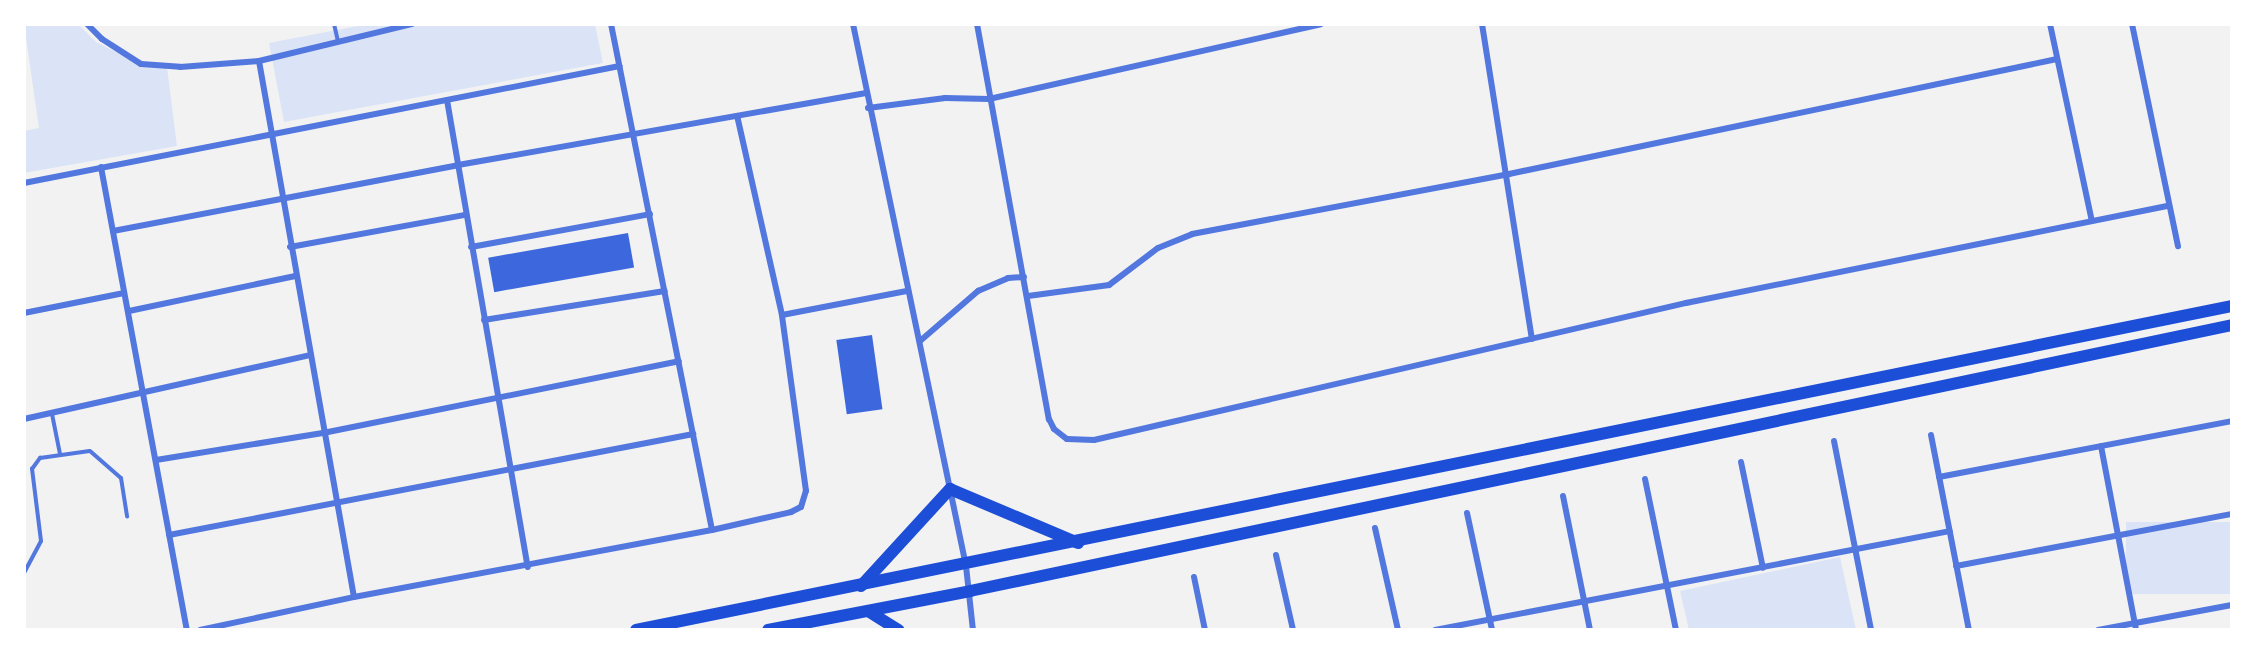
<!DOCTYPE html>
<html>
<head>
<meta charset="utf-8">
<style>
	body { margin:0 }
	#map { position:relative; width:2256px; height:654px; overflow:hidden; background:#f2f2f2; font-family:Helvetica,sans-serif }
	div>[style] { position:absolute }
	.green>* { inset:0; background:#dbe4f7; transform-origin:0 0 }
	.building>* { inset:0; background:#3d67dc; transform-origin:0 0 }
	.service>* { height:4px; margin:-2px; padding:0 2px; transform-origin:2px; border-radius:2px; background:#5277de }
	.minor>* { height:6px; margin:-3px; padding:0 3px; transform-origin:3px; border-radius:3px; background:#5277de }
	.secondary>* { height:12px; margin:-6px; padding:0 6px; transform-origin:6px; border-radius:6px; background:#1d4ed8 }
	span { translate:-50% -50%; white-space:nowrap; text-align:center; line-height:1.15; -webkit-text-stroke:6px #fff; paint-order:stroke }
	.frame { position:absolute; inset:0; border:26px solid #fff; pointer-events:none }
</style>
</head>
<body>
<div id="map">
	<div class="green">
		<i style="clip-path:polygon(24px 24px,78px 24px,96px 42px,129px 58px,167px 67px,177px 146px,24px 173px,24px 131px,39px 128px)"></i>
		<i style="clip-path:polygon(368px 24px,595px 24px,603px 63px,284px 122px,269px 43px)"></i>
		<i style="left:2232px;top:522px;width:72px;height:106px;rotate:90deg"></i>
		<i style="clip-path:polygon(1840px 557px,1856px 630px,1689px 630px,1680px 591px)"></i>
	</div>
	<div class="building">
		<i style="left:628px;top:233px;width:35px;height:142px;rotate:80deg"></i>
		<i style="left:872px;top:335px;width:75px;height:36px;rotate:82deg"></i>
	</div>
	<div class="service">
		<i style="left:334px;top:24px;width:18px;rotate:77deg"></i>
		<i style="left:52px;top:414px;width:41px;rotate:78.7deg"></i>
		<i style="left:24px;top:573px;width:36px;rotate:-62deg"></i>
		<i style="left:41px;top:541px;width:73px;rotate:-97.1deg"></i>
		<i style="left:32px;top:469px;width:14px;rotate:-54deg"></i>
		<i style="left:40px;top:458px;width:50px;rotate:-8deg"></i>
		<i style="left:90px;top:451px;width:41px;rotate:41.1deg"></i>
		<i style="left:121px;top:478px;width:39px;rotate:81deg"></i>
	</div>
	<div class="minor">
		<i style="left:87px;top:24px;width:21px;rotate:45deg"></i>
		<i style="left:102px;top:39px;width:46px;rotate:32.7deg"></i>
		<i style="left:141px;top:64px;width:39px;rotate:4deg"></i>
		<i style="left:180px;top:67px;width:79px;rotate:-4.3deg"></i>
		<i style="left:259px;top:61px;width:157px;rotate:-13.6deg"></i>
		<i style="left:611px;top:24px;width:516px;rotate:78.71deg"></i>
		<i style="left:712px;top:530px;width:81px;rotate:-12.8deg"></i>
		<i style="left:791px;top:512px;width:11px;rotate:-27deg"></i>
		<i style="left:801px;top:507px;width:17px;rotate:-73deg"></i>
		<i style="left:806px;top:491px;width:178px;rotate:-97.8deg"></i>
		<i style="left:782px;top:315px;width:204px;rotate:-102.7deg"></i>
		<i style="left:853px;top:24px;width:554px;rotate:78.22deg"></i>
		<i style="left:966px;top:566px;width:64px;rotate:83.8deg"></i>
		<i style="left:977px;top:24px;width:402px;rotate:79.7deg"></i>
		<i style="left:1049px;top:419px;width:11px;rotate:63deg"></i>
		<i style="left:1054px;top:429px;width:16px;rotate:38deg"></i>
		<i style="left:1067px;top:439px;width:27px;rotate:2deg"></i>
		<i style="left:1094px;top:440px;width:608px;rotate:-13.03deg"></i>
		<i style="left:1686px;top:303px;width:492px;rotate:-11.4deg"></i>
		<i style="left:1482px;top:24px;width:319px;rotate:81deg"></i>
		<i style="left:2050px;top:24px;width:201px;rotate:78deg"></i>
		<i style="left:2132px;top:24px;width:227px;rotate:78.3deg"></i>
		<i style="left:259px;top:61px;width:544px;rotate:79.95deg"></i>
		<i style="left:447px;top:100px;width:474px;rotate:80.2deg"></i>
		<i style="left:868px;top:108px;width:78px;rotate:-7.4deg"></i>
		<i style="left:945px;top:98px;width:44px;rotate:1.3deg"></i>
		<i style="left:989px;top:99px;width:340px;rotate:-12.7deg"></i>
		<i style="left:101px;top:167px;width:471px;rotate:79.5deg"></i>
		<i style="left:24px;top:183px;width:607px;rotate:-11.11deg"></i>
		<i style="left:113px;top:231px;width:351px;rotate:-10.8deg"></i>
		<i style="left:458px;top:165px;width:413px;rotate:-10deg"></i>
		<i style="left:290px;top:247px;width:178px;rotate:-10.4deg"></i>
		<i style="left:471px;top:247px;width:182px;rotate:-10.4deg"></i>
		<i style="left:1028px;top:296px;width:82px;rotate:-7.7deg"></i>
		<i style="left:1109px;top:285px;width:61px;rotate:-37.1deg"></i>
		<i style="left:1158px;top:248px;width:37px;rotate:-22deg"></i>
		<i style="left:1192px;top:234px;width:323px;rotate:-10.7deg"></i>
		<i style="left:1509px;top:174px;width:560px;rotate:-11.85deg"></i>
		<i style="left:129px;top:311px;width:170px;rotate:-11.9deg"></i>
		<i style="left:24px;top:313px;width:102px;rotate:-11.3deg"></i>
		<i style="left:782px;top:315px;width:127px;rotate:-10.9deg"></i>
		<i style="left:484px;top:320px;width:183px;rotate:-9.1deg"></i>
		<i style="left:920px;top:341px;width:77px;rotate:-40.8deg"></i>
		<i style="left:978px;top:291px;width:33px;rotate:-23deg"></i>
		<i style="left:1008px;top:278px;width:16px;rotate:-4deg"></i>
		<i style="left:24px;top:419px;width:294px;rotate:-12.6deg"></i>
		<i style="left:1931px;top:435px;width:199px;rotate:79deg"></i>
		<i style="left:1834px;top:441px;width:193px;rotate:78.9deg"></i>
		<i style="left:2101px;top:446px;width:187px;rotate:79.2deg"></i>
		<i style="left:156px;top:460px;width:169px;rotate:-9.2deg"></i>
		<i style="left:323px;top:433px;width:363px;rotate:-11.4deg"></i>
		<i style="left:1741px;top:462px;width:108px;rotate:78.3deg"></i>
		<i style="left:1939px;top:477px;width:298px;rotate:-10.8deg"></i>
		<i style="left:1645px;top:479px;width:154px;rotate:78.4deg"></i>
		<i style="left:1563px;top:496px;width:137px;rotate:78.6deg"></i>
		<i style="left:1467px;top:513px;width:120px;rotate:77.9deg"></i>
		<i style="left:1375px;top:528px;width:105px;rotate:77.3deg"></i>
		<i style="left:169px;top:535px;width:534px;rotate:-10.91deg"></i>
		<i style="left:1276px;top:555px;width:77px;rotate:77.2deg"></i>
		<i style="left:1956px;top:566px;width:281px;rotate:-10.7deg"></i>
		<i style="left:1194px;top:577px;width:54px;rotate:78.3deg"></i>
		<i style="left:200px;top:630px;width:157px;rotate:-12.1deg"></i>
		<i style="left:354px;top:597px;width:364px;rotate:-10.6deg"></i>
		<i style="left:1435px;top:630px;width:524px;rotate:-10.88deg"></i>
		<i style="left:2098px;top:630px;width:136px;rotate:-10.6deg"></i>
	</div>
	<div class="secondary">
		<i style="left:861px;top:586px;width:132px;rotate:-47.5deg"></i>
		<i style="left:950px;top:489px;width:139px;rotate:22.9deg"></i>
		<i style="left:868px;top:611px;width:36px;rotate:32deg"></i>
		<i style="left:636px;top:630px;width:1629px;rotate:-11.48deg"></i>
		<i style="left:768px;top:630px;width:206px;rotate:-10.9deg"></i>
		<i style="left:970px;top:591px;width:1290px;rotate:-11.9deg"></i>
	</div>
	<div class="frame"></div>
</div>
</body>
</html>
